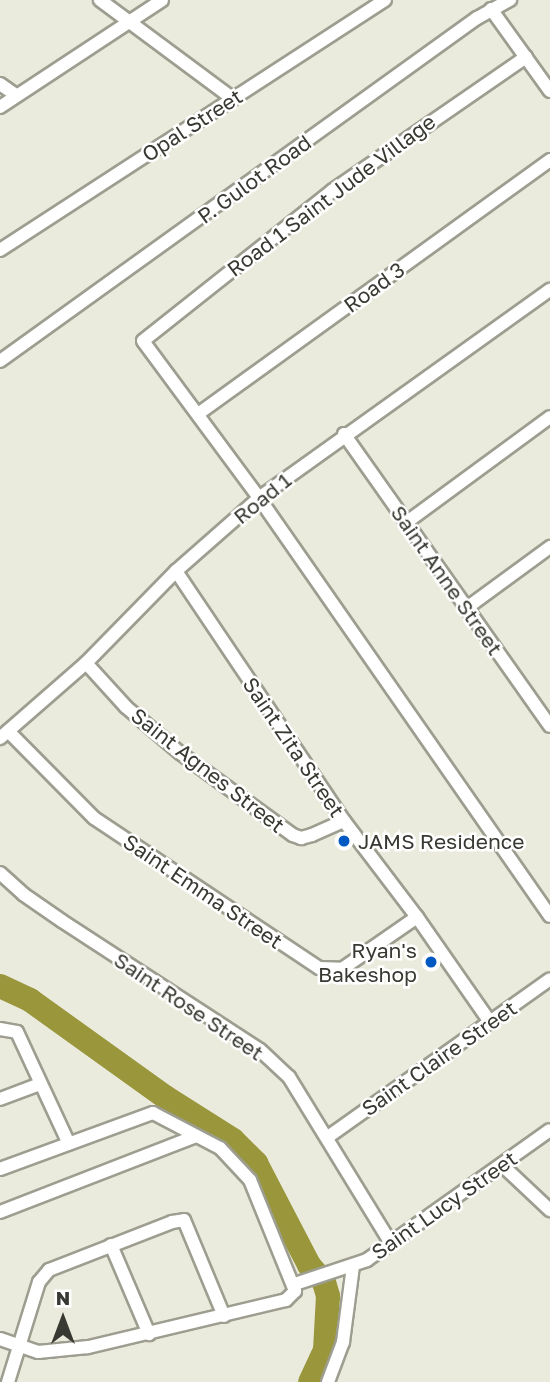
<!DOCTYPE html>
<html>
<head>
<meta charset="utf-8">
<style>
	body { margin:0 }
	#map { position:relative; width:550px; height:1382px; overflow:hidden; background:#ebebdd; font-family:"Golos Text",sans-serif }
	div>[style] { position:absolute }
	.river>* { height:24px; margin:-12px; padding:0 12px; transform-origin:12px; border-radius:12px; background:#99963c }
	.roads { filter:drop-shadow(2px 0 #9d9d90) drop-shadow(-2px 0 #9d9d90) drop-shadow(0 2px #9d9d90) drop-shadow(0 -2px #9d9d90) }
	.minor>* { height:12px; margin:-6px; padding:0 6px; transform-origin:6px; border-radius:6px; background:#fff }
	.dots>* { width:19px; height:19px; translate:-50% -50%; box-sizing:border-box; border:4px solid #fff; border-radius:50% }
	span { translate:-50% -50%; white-space:nowrap; text-align:center; line-height:1.15; -webkit-text-stroke:5px #fff; paint-order:stroke }
	.street-label { font-size:21px; color:#393933 }
	.poi-label { font-size:21px; color:#393933 }
	.left { translate:0 -50%; text-align:left }
	.right { translate:-100% -50%; text-align:right }
	.north { position:absolute; left:28px; top:1284px; width:70px; height:70px; -webkit-text-stroke:5px #fff; paint-order:stroke; rotate:0deg; font-size:19px; font-weight:700; line-height:28px; text-align:center; color:#393933 }
	.north::after { content:''; display:block; margin:auto; width:24px; height:32px; background:#393933; clip-path:polygon(50% 0,100% 100%,50% 72%,0 100%) }
</style>
</head>
<body>
<div id="map">
	<div class="river">
		<i style="left:0;top:986px;width:33px;rotate:25deg"></i>
		<i style="left:30px;top:1000px;width:166px;rotate:35.7deg"></i>
		<i style="left:165px;top:1097px;width:80px;rotate:32.3deg"></i>
		<i style="left:233px;top:1140px;width:33px;rotate:45deg"></i>
		<i style="left:256px;top:1163px;width:115px;rotate:62.5deg"></i>
		<i style="left:309px;top:1265px;width:23px;rotate:49deg"></i>
		<i style="left:324px;top:1282px;width:15px;rotate:74deg"></i>
		<i style="left:328px;top:1296px;width:54px;rotate:93.2deg"></i>
		<i style="left:325px;top:1350px;width:35px;rotate:115deg"></i>
	</div>
	<div class="roads">
		<div class="minor">
			<i style="left:100px;top:0;width:164px;rotate:36.6deg"></i>
			<i style="left:491px;top:9px;width:101px;rotate:54.3deg"></i>
			<i style="left:526px;top:57px;width:236px;rotate:145.4deg"></i>
			<i style="left:332px;top:191px;width:241px;rotate:141.6deg"></i>
			<i style="left:143px;top:341px;width:195px;rotate:53.5deg"></i>
			<i style="left:259px;top:498px;width:509px;rotate:55.16deg"></i>
			<i style="left:0;top:84px;width:19px;rotate:35deg"></i>
			<i style="left:0;top:107px;width:194px;rotate:-33.4deg"></i>
			<i style="left:0;top:250px;width:459px;rotate:-33deg"></i>
			<i style="left:0;top:361px;width:588px;rotate:-35.72deg"></i>
			<i style="left:477px;top:18px;width:38px;rotate:-29deg"></i>
			<i style="left:198px;top:414px;width:434px;rotate:-35.8deg"></i>
			<i style="left:344px;top:434px;width:357px;rotate:54.8deg"></i>
			<i style="left:407px;top:522px;width:177px;rotate:-36.3deg"></i>
			<i style="left:176px;top:571px;width:301px;rotate:56.1deg"></i>
			<i style="left:344px;top:821px;width:121px;rotate:52.8deg"></i>
			<i style="left:417px;top:917px;width:128px;rotate:55.2deg"></i>
			<i style="left:468px;top:607px;width:102px;rotate:-36.2deg"></i>
			<i style="left:86px;top:663px;width:59px;rotate:47.7deg"></i>
			<i style="left:126px;top:707px;width:71px;rotate:40.4deg"></i>
			<i style="left:180px;top:753px;width:140px;rotate:36deg"></i>
			<i style="left:293px;top:835px;width:9px;rotate:21deg"></i>
			<i style="left:301px;top:838px;width:11px;rotate:-15deg"></i>
			<i style="left:312px;top:835px;width:35px;rotate:-24deg"></i>
			<i style="left:8px;top:731px;width:122px;rotate:45.3deg"></i>
			<i style="left:94px;top:818px;width:270px;rotate:33.7deg"></i>
			<i style="left:319px;top:968px;width:23px;rotate:2deg"></i>
			<i style="left:342px;top:969px;width:91px;rotate:-34.7deg"></i>
			<i style="left:0;top:738px;width:114px;rotate:-41.1deg"></i>
			<i style="left:86px;top:663px;width:129px;rotate:-45.6deg"></i>
			<i style="left:176px;top:571px;width:111px;rotate:-41.3deg"></i>
			<i style="left:259px;top:498px;width:358px;rotate:-35.6deg"></i>
			<i style="left:0;top:873px;width:31px;rotate:42deg"></i>
			<i style="left:23px;top:894px;width:47px;rotate:34.7deg"></i>
			<i style="left:62px;top:921px;width:236px;rotate:33.1deg"></i>
			<i style="left:260px;top:1050px;width:40px;rotate:43deg"></i>
			<i style="left:289px;top:1077px;width:193px;rotate:58.5deg"></i>
			<i style="left:0;top:1029px;width:17px;rotate:10deg"></i>
			<i style="left:17px;top:1032px;width:123px;rotate:65.1deg"></i>
			<i style="left:0;top:1099px;width:43px;rotate:-20.6deg"></i>
			<i style="left:328px;top:1137px;width:272px;rotate:-35.4deg"></i>
			<i style="left:502px;top:1165px;width:66px;rotate:43.2deg"></i>
			<i style="left:0;top:1169px;width:163px;rotate:-20.1deg"></i>
			<i style="left:153px;top:1113px;width:76px;rotate:27.6deg"></i>
			<i style="left:220px;top:1148px;width:44px;rotate:46.8deg"></i>
			<i style="left:250px;top:1180px;width:120px;rotate:67.9deg"></i>
			<i style="left:295px;top:1291px;width:13px;rotate:135deg"></i>
			<i style="left:286px;top:1300px;width:204px;rotate:166.6deg"></i>
			<i style="left:88px;top:1347px;width:50px;rotate:174.3deg"></i>
			<i style="left:38px;top:1352px;width:40px;rotate:-161.1deg"></i>
			<i style="left:0;top:1212px;width:210px;rotate:-21.2deg"></i>
			<i style="left:111px;top:1245px;width:97px;rotate:66.9deg"></i>
			<i style="left:295px;top:1284px;width:76px;rotate:-18.4deg"></i>
			<i style="left:367px;top:1260px;width:224px;rotate:-35.4deg"></i>
			<i style="left:8px;top:1382px;width:105px;rotate:-72.8deg"></i>
			<i style="left:39px;top:1282px;width:16px;rotate:-50deg"></i>
			<i style="left:49px;top:1270px;width:132px;rotate:-21.3deg"></i>
			<i style="left:172px;top:1222px;width:12px;rotate:-9deg"></i>
			<i style="left:184px;top:1220px;width:104px;rotate:67.4deg"></i>
			<i style="left:328px;top:1382px;width:43px;rotate:-69.4deg"></i>
			<i style="left:343px;top:1342px;width:77px;rotate:-82.5deg"></i>
		</div>
	</div>
	<div class="dots">
		<i style="left:344px;top:841px;background:#0059c2"></i>
		<i style="left:431px;top:962px;background:#0059c2"></i>
	</div>
	<div class="street-label">
		<span style="left:192px;top:125px;rotate:-33deg">Opal Street</span>
		<span style="left:254px;top:179px;rotate:-36deg">P. Gulot Road</span>
		<span style="left:331px;top:195px;rotate:-37deg">Road 1 Saint Jude Village</span>
		<span style="left:374px;top:287px;rotate:-36deg">Road 3</span>
		<span style="left:262px;top:498px;rotate:-39deg">Road 1</span>
		<span style="left:447px;top:580px;rotate:55deg">Saint Anne Street</span>
		<span style="left:294px;top:747px;rotate:56deg">Saint Zita Street</span>
		<span style="left:208px;top:770px;rotate:38deg">Saint Agnes Street</span>
		<span style="left:203px;top:891px;rotate:34deg">Saint Emma Street</span>
		<span style="left:189px;top:1006px;rotate:34deg">Saint Rose Street</span>
		<span style="left:439px;top:1058px;rotate:-35deg">Saint Claire Street</span>
		<span style="left:444px;top:1205px;rotate:-35deg">Saint Lucy Street</span>
	</div>
	<div class="poi-label">
		<span class="left" style="left:358px;top:841px">JAMS Residence</span>
		<span class="right" style="left:417px;top:962px">Ryan's<br>Bakeshop</span>
	</div>
	<div class="north">N</div>
</div>
</body>
</html>
